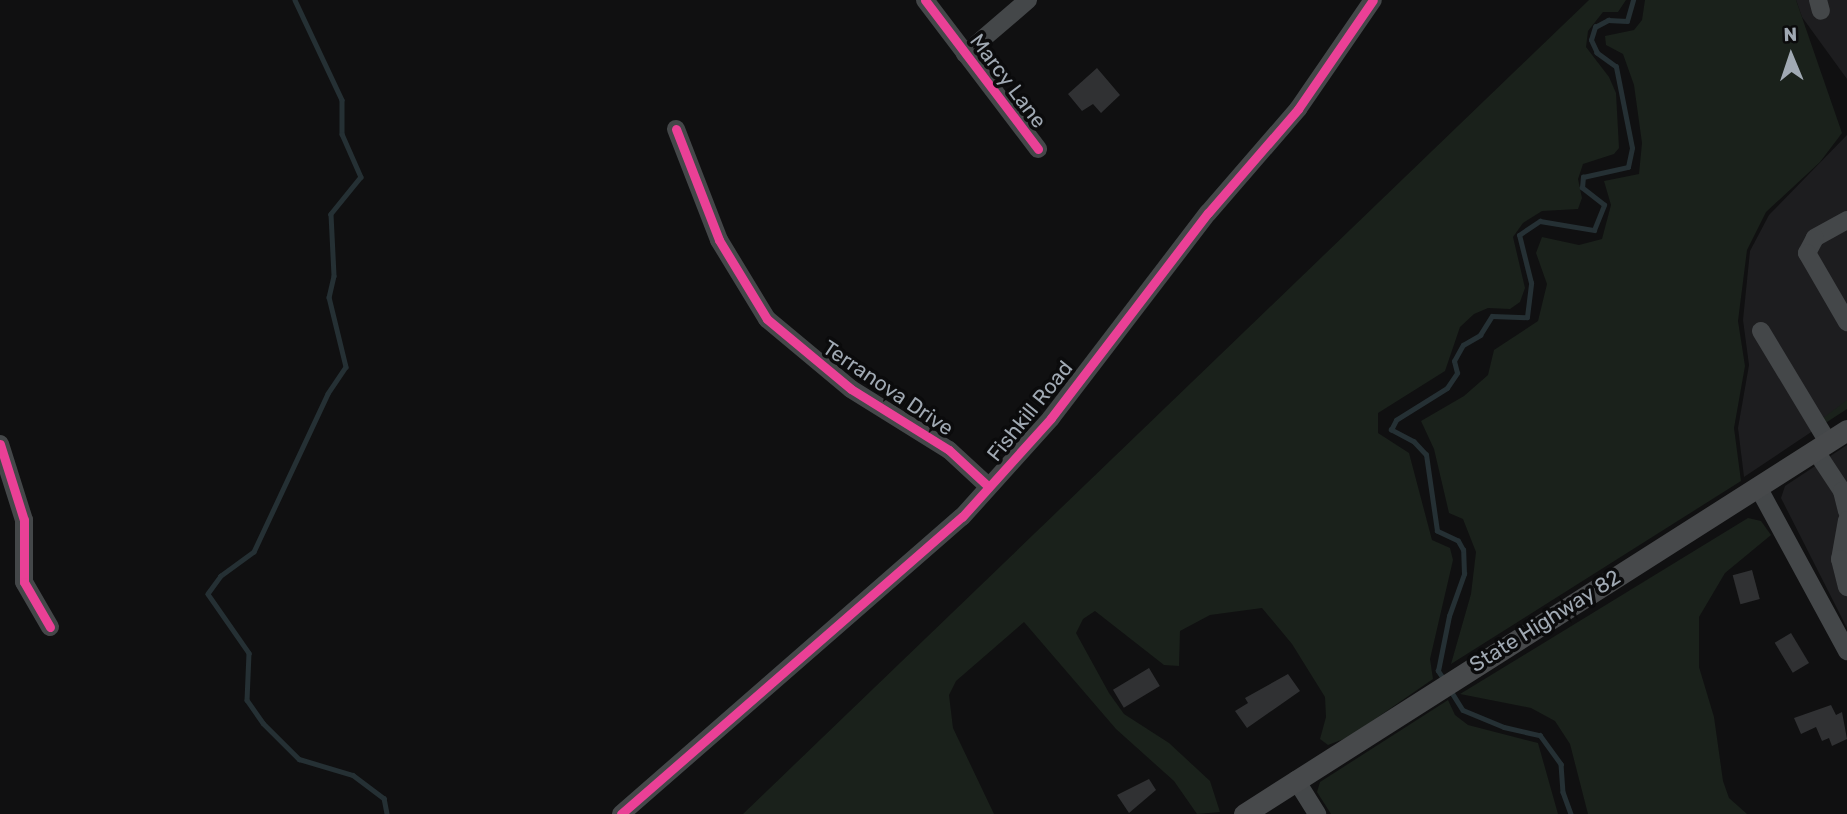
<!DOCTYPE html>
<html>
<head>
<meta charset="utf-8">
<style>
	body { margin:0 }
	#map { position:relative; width:1847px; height:814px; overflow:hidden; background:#101011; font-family:Rubik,sans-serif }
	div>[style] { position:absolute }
	.built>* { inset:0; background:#1d1d1f }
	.green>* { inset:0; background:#1a211b }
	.stream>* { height:4.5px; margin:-2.25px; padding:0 2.25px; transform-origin:2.25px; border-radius:2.25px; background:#253034 }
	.building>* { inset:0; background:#303133; transform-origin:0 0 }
	.minor>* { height:18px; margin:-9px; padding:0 9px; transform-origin:9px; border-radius:9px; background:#444749 }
	.major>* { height:21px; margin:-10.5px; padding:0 10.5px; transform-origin:10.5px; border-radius:10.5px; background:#47494b }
	.cycleway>* { height:9px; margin:-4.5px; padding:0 4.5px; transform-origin:4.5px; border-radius:4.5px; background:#ea4096 }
	span { translate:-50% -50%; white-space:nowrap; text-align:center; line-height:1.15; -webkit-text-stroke:7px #0b0b0c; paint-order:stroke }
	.street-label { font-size:21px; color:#a0a9b3 }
	.north { position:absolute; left:1756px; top:21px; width:70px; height:70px; -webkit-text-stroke:5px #0b0b0c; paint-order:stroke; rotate:358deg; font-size:19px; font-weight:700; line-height:28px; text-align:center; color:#a0a9b3 }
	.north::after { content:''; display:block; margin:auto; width:24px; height:32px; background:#a0a9b3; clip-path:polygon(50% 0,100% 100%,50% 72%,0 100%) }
</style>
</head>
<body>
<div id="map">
	<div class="built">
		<i style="clip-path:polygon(1796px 0,1847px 0,1847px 79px,1802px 17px)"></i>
		<i style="clip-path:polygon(1847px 135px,1847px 408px,1744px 477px,1738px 428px,1749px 365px,1743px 320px,1750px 251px,1769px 215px)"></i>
		<i style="clip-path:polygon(1847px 445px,1847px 628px,1781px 498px,1785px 486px)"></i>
	</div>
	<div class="green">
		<i style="clip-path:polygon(1589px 0,1626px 0,1618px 12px,1603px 12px,1588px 31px,1586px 47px,1609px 77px,1616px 93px,1619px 148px,1614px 154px,1583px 164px,1578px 179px,1582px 198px,1578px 209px,1542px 211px,1523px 223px,1513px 237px,1525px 288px,1520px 302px,1510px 309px,1488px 308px,1474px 314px,1460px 327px,1445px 371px,1378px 413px,1378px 433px,1409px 453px,1432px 540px,1450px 548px,1453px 560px,1430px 659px,1433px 679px,1349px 737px,1328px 745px,1320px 739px,1326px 717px,1325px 697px,1292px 644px,1262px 608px,1210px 615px,1180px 631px,1179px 666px,1164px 665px,1095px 611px,1083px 619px,1076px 633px,1109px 693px,1124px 714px,1169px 743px,1210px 781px,1220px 812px,1197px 814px,1174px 781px,1116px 729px,1024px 622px,956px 681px,949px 695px,953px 728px,994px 814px,743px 814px)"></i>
		<i style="clip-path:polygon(1645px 0,1796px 0,1842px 133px,1820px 162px,1766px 212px,1747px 250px,1738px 321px,1745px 366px,1734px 428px,1741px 481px,1451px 664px,1471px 594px,1476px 552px,1463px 519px,1449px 513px,1434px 449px,1421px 421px,1464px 396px,1488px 375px,1494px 350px,1538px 321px,1547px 284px,1536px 253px,1542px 237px,1579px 245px,1602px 239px,1611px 205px,1604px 181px,1639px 174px,1642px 143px,1634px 85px,1623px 54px,1606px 45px,1605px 36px,1634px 30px,1642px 20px)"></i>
		<i style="clip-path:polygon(1847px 400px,1847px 409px,1827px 422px,1822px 419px)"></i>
		<i style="clip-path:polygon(1748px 518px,1761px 521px,1771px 535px,1725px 573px,1699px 617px,1699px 667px,1714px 717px,1723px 781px,1729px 798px,1747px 814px,1588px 814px,1570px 744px,1555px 721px,1531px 708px,1460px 694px)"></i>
		<i style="clip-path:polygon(1448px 700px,1455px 715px,1468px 725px,1538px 743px,1558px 814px,1331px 814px,1317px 792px,1320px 782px)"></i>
	</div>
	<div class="stream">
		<i style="left:295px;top:0;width:110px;rotate:64.8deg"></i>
		<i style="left:342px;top:100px;width:34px;rotate:90deg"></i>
		<i style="left:342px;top:134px;width:47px;rotate:66.2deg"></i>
		<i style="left:361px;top:177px;width:48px;rotate:129deg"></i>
		<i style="left:331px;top:214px;width:62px;rotate:87.2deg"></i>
		<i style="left:334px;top:276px;width:22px;rotate:103deg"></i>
		<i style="left:329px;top:297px;width:72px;rotate:76.3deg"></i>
		<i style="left:346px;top:367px;width:32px;rotate:124deg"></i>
		<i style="left:328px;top:394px;width:174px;rotate:115.1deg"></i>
		<i style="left:254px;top:552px;width:41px;rotate:144deg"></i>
		<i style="left:221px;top:576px;width:22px;rotate:126deg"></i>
		<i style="left:208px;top:594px;width:72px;rotate:55.2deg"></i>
		<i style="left:249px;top:653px;width:47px;rotate:92.4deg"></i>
		<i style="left:247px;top:700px;width:28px;rotate:55deg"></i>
		<i style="left:263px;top:723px;width:51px;rotate:45deg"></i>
		<i style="left:299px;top:759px;width:56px;rotate:16.5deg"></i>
		<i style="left:353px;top:775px;width:39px;rotate:37deg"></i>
		<i style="left:384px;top:798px;width:16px;rotate:79deg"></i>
		<i style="left:1444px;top:680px;width:11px;rotate:-124deg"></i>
		<i style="left:1438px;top:671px;width:56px;rotate:-78.7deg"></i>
		<i style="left:1449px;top:616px;width:45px;rotate:-70.3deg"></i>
		<i style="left:1464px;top:574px;width:24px;rotate:-92deg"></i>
		<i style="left:1463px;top:550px;width:10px;rotate:-119deg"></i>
		<i style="left:1458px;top:541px;width:23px;rotate:-155deg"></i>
		<i style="left:1437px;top:531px;width:77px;rotate:-98.2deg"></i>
		<i style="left:1426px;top:455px;width:18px;rotate:-133deg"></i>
		<i style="left:1414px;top:442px;width:26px;rotate:-152deg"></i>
		<i style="left:1391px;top:430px;width:11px;rotate:-63deg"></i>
		<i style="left:1396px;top:420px;width:60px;rotate:-32.1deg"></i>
		<i style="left:1447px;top:388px;width:18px;rotate:-56deg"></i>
		<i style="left:1457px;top:373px;width:12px;rotate:-104deg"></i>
		<i style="left:1454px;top:361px;width:18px;rotate:-61deg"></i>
		<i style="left:1463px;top:345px;width:20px;rotate:-30deg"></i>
		<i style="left:1480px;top:335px;width:22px;rotate:-58deg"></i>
		<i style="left:1492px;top:316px;width:35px;rotate:2deg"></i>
		<i style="left:1527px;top:317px;width:34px;rotate:-83deg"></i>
		<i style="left:1531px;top:283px;width:49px;rotate:-104deg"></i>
		<i style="left:1519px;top:235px;width:25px;rotate:-34deg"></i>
		<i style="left:1540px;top:221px;width:55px;rotate:9.5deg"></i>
		<i style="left:1594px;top:230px;width:27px;rotate:-68deg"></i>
		<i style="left:1604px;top:205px;width:28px;rotate:-142deg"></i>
		<i style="left:1582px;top:188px;width:11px;rotate:-85deg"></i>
		<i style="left:1583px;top:177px;width:46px;rotate:-12.5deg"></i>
		<i style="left:1628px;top:167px;width:19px;rotate:-78deg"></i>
		<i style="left:1632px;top:148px;width:83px;rotate:-101.2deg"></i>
		<i style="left:1616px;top:67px;width:24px;rotate:-144deg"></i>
		<i style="left:1597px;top:53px;width:14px;rotate:-115deg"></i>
		<i style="left:1591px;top:40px;width:14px;rotate:-73deg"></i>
		<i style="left:1595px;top:27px;width:15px;rotate:-28deg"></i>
		<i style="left:1608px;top:20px;width:19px;rotate:3deg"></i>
		<i style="left:1627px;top:21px;width:22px;rotate:-74deg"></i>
		<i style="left:1451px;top:691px;width:22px;rotate:58deg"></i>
		<i style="left:1463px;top:710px;width:44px;rotate:22.5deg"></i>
		<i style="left:1504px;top:727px;width:37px;rotate:13deg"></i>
		<i style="left:1540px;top:735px;width:36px;rotate:54deg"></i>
		<i style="left:1561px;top:764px;width:28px;rotate:86deg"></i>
		<i style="left:1563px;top:792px;width:23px;rotate:70deg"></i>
	</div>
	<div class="building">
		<i style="clip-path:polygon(1097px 68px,1120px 95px,1101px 113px,1093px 104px,1082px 111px,1068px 94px)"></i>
		<i style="left:1752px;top:570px;width:30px;height:20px;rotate:75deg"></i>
		<i style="left:1791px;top:633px;width:35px;height:19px;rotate:59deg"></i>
		<i style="left:1149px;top:668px;width:21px;height:42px;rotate:59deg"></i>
		<i style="clip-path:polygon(1288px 674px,1300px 691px,1247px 728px,1235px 711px,1248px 703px,1245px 698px)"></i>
		<i style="clip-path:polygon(1831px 705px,1836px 715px,1842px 712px,1847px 739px,1832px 746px,1829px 738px,1822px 741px,1816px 727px,1801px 734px,1794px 718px)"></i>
		<i style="clip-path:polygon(1149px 779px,1156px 790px,1129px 813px,1117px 795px)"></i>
	</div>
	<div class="minor">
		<i style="left:925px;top:0;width:187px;rotate:52.8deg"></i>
		<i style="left:1818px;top:0;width:11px;rotate:75deg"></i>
		<i style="left:965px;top:54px;width:83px;rotate:-40.6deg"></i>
		<i style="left:676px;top:129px;width:119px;rotate:68.8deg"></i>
		<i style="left:719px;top:240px;width:92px;rotate:58.7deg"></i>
		<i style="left:767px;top:319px;width:109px;rotate:39.8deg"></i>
		<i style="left:851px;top:389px;width:115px;rotate:31.9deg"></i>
		<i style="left:949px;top:450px;width:54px;rotate:42.8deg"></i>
		<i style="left:1847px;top:220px;width:37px;rotate:151deg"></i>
		<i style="left:1815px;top:238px;width:17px;rotate:118deg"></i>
		<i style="left:1807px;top:253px;width:80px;rotate:59.9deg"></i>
		<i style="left:1761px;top:331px;width:130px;rotate:58.9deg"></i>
		<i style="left:0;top:444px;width:80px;rotate:72.5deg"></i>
		<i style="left:24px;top:520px;width:62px;rotate:90deg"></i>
		<i style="left:24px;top:582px;width:52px;rotate:60deg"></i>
		<i style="left:1815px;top:450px;width:49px;rotate:56.6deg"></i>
		<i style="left:1842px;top:491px;width:21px;rotate:76deg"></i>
		<i style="left:1758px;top:487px;width:187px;rotate:61.5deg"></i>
		<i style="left:1847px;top:520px;width:40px;rotate:100deg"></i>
		<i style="left:1840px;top:559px;width:29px;rotate:76deg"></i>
		<i style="left:1296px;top:780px;width:40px;rotate:58deg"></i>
		<i style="left:621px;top:814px;width:452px;rotate:-41.1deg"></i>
		<i style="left:962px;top:517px;width:133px;rotate:-48deg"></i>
		<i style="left:1051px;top:418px;width:258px;rotate:-52.6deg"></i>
		<i style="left:1208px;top:213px;width:138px;rotate:-49.1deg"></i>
		<i style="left:1298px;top:109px;width:132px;rotate:-55.5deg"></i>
	</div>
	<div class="major">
		<i style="left:1244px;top:814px;width:715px;rotate:-32.49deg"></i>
	</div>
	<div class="cycleway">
		<i style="left:925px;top:0;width:187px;rotate:52.8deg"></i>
		<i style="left:676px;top:129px;width:119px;rotate:68.8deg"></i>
		<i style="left:719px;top:240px;width:92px;rotate:58.7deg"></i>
		<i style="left:767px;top:319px;width:109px;rotate:39.8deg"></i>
		<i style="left:851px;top:389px;width:115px;rotate:31.9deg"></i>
		<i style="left:949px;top:450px;width:54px;rotate:42.8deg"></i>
		<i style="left:0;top:444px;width:80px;rotate:72.5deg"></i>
		<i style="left:24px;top:520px;width:62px;rotate:90deg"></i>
		<i style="left:24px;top:582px;width:52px;rotate:60deg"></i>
		<i style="left:621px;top:814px;width:452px;rotate:-41.1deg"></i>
		<i style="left:962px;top:517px;width:133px;rotate:-48deg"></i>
		<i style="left:1051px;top:418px;width:258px;rotate:-52.6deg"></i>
		<i style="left:1208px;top:213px;width:138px;rotate:-49.1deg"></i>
		<i style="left:1298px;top:109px;width:132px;rotate:-55.5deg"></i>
	</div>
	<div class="street-label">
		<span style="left:1008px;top:81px;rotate:53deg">Marcy Lane</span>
		<span style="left:888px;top:388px;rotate:34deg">Terranova Drive</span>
		<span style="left:1030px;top:411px;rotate:-51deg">Fishkill Road</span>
		<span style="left:1545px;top:621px;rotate:-32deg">State Highway 82</span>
	</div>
	<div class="north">N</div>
</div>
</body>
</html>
